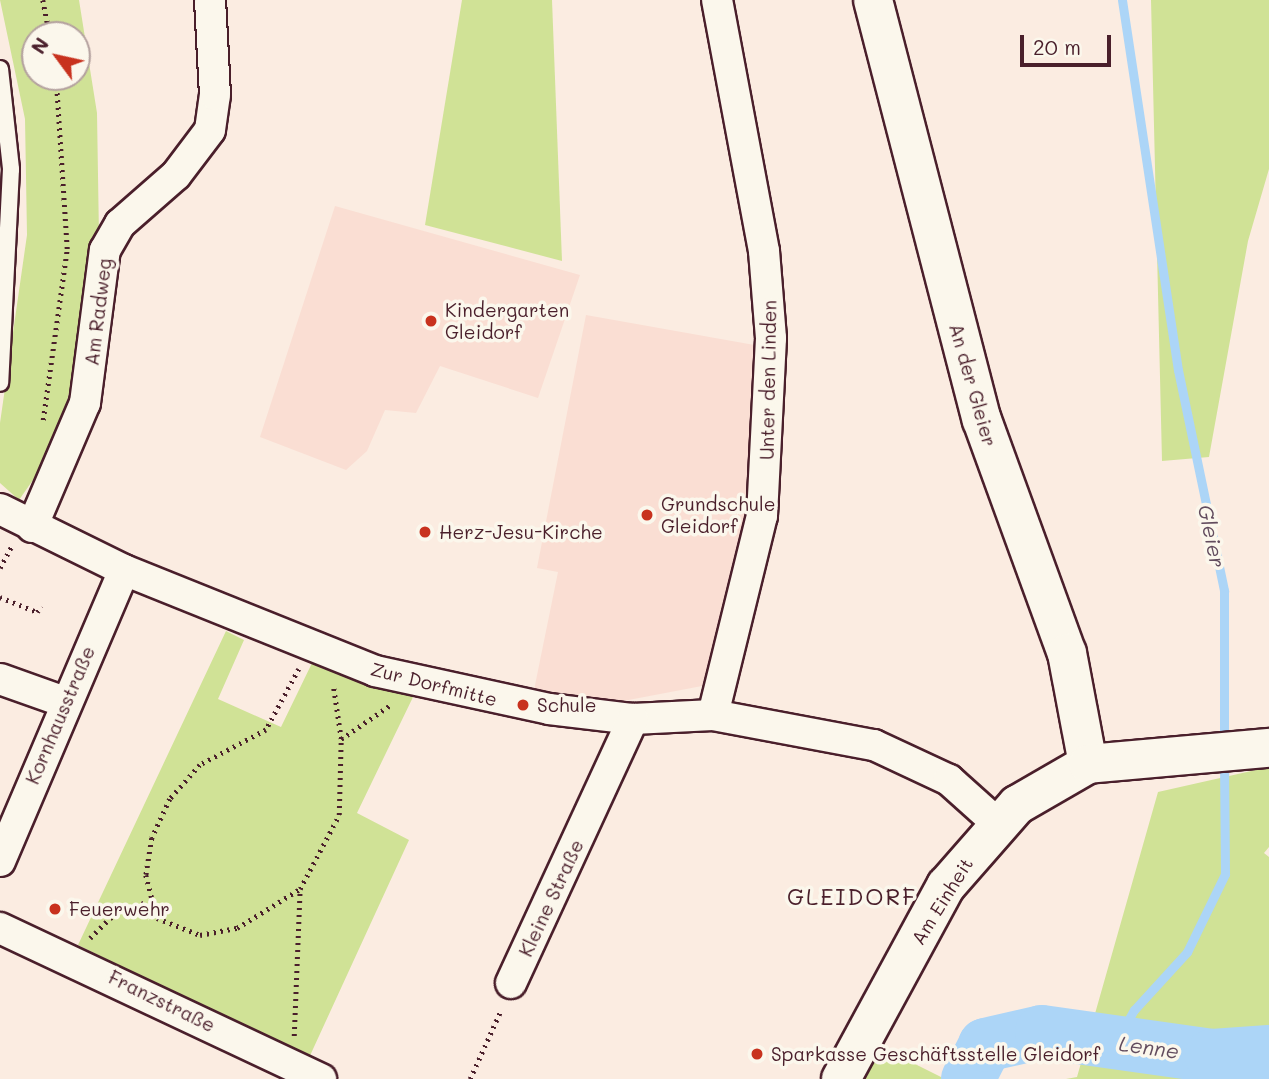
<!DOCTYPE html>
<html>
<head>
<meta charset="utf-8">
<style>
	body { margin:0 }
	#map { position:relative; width:1269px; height:1079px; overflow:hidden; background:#fbece1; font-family:Mali,sans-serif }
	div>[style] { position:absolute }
	.built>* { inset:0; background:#faded3 }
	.green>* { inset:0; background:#d0e296 }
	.stream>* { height:9px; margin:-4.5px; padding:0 4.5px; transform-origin:4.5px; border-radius:4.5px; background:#acd5f7 }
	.river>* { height:54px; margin:-27px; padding:0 27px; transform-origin:27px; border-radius:27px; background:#acd5f7 }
	.path>* { height:4.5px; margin-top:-2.25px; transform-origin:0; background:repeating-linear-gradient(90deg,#4a1f2b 0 2px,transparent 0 7px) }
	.roads { filter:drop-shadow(2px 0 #4a1f2b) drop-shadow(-2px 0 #4a1f2b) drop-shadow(0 2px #4a1f2b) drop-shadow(0 -2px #4a1f2b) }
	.service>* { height:16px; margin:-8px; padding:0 8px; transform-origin:8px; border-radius:8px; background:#fbf7ec }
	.minor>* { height:30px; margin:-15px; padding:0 15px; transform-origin:15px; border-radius:15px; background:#fbf7ec }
	.primary>* { height:38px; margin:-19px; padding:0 19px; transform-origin:19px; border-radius:19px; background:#fbf7ec }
	.dots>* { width:19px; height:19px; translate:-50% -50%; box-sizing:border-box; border:4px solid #fbf7ec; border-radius:50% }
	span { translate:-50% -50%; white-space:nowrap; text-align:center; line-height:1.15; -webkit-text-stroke:7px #fbf7ec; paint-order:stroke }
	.poi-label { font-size:19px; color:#4a1f2b }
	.left { translate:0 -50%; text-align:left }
	.street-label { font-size:19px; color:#4a1f2b }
	.water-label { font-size:21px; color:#624c5e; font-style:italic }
	.quarter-label { font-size:23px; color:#4a1f2b; letter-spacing:2px }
	.north { position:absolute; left:21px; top:21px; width:70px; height:70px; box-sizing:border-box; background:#fbf7ec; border:2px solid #b4a19f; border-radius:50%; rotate:303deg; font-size:19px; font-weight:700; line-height:28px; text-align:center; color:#4a1f2b }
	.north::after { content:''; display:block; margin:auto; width:24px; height:32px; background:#c8321e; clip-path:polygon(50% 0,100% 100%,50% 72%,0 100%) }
	.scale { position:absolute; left:1020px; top:35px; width:91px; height:32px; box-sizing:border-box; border:4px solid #4a1f2b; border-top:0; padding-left:9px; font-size:21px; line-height:24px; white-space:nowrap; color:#4a1f2b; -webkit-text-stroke:5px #fbf7ec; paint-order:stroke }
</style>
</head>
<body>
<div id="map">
	<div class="built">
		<i style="clip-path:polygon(335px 206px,580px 275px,538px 398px,440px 366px,416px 413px,385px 410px,367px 451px,346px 470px,260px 437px)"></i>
		<i style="clip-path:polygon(586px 315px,760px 346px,754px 462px,738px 569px,702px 686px,618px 702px,534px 690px,558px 572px,537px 568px)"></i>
	</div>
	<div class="green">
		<i style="clip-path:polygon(evenodd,0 0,79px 0,97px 113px,99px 237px,74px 372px,56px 447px,19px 500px,0 483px,0 423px,27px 235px,25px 119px,0 0,35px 35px,77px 35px,77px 77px,35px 77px,35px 35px)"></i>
		<i style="clip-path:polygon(462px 0,552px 0,562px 261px,425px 225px)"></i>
		<i style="clip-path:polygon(1151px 0,1269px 0,1269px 169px,1248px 241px,1209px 457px,1162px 461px)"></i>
		<i style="clip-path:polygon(226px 631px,244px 640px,218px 699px,281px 727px,313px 661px,414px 695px,357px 813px,409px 840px,308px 1060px,78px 945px)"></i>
		<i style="clip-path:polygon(1269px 767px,1269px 847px,1264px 853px,1269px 857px,1269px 1079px,1066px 1079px,1077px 1077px,1158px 792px)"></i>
		<i style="clip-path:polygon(879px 1046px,945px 1079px,862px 1079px)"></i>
	</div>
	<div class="stream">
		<i style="left:1122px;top:0;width:374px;rotate:81.4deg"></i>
		<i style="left:1178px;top:370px;width:226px;rotate:78.2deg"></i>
		<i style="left:1224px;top:591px;width:151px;rotate:90deg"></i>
		<i style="left:1115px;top:1044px;width:39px;rotate:-61deg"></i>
		<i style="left:1134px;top:1010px;width:79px;rotate:-47.6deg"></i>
		<i style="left:1187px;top:952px;width:87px;rotate:-64deg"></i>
		<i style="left:1225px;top:874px;width:115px;rotate:-90.5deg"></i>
	</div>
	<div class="river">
		<i style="left:968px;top:1079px;width:38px;rotate:-63deg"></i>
		<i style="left:985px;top:1045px;width:58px;rotate:-12.8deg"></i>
		<i style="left:1042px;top:1032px;width:172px;rotate:8deg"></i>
		<i style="left:1212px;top:1056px;width:57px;rotate:-4deg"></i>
	</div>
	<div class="path">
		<i style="left:43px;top:0;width:36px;rotate:79deg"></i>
		<i style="left:43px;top:420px;width:173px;rotate:-82deg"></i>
		<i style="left:67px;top:249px;width:172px;rotate:-93.7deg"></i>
		<i style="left:0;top:568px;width:24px;rotate:-62deg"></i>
		<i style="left:0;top:597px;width:40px;rotate:22deg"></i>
		<i style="left:37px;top:612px;width:7px;rotate:-56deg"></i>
		<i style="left:299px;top:669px;width:69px;rotate:118.4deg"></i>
		<i style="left:266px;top:730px;width:75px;rotate:152.1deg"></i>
		<i style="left:200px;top:765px;width:45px;rotate:131.4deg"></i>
		<i style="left:170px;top:799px;width:43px;rotate:114.8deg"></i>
		<i style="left:152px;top:838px;width:37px;rotate:99deg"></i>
		<i style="left:146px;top:875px;width:44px;rotate:75.7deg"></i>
		<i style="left:157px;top:918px;width:46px;rotate:21.6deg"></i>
		<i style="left:200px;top:935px;width:38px;rotate:-11deg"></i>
		<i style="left:237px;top:928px;width:74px;rotate:-31.8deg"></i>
		<i style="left:341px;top:739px;width:62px;rotate:-34.5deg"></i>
		<i style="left:90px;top:938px;width:28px;rotate:-45deg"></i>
		<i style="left:110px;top:918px;width:42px;rotate:-24.1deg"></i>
		<i style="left:294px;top:1036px;width:147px;rotate:-87.7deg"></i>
		<i style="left:300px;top:889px;width:84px;rotate:-62.2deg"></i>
		<i style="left:339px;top:815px;width:76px;rotate:-88.5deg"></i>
		<i style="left:341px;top:739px;width:55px;rotate:-98.4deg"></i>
		<i style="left:470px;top:1079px;width:76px;rotate:-65.8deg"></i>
	</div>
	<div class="roads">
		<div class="service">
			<i style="left:0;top:69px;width:101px;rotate:83.7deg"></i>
			<i style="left:11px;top:169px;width:214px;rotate:92.9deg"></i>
		</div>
		<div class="minor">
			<i style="left:0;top:509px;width:138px;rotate:26.2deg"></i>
			<i style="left:124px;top:570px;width:271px;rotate:21.9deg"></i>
			<i style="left:375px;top:671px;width:178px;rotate:12.3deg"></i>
			<i style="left:549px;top:709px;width:85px;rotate:6.8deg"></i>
			<i style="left:633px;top:719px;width:80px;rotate:-2.9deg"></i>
			<i style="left:713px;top:715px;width:164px;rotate:10.6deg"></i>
			<i style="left:874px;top:745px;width:83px;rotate:25deg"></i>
			<i style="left:949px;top:780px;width:64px;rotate:41.9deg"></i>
			<i style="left:32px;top:527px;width:135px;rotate:-66.9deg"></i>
			<i style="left:85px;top:403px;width:154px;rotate:-82.6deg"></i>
			<i style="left:105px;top:250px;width:30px;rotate:-60deg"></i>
			<i style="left:120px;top:224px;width:74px;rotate:-41.2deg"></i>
			<i style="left:176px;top:175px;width:56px;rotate:-52.9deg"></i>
			<i style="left:210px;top:130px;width:35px;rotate:-82deg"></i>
			<i style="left:215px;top:95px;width:95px;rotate:-93deg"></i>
			<i style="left:0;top:679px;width:69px;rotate:19.5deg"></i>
			<i style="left:713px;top:715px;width:205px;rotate:-76.2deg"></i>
			<i style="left:762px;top:516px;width:178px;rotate:-87.1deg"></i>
			<i style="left:771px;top:338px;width:87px;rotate:-94.6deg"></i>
			<i style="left:764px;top:251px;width:255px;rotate:-100.6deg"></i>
			<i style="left:0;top:861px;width:316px;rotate:-66.9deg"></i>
			<i style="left:0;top:928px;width:355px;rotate:25.2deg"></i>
			<i style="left:511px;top:983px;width:291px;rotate:-65.2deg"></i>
		</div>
		<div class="primary">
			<i style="left:873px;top:0;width:434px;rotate:75.5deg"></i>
			<i style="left:982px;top:420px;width:248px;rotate:70deg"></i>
			<i style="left:1067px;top:653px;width:113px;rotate:79.3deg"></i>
			<i style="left:841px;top:1079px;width:220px;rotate:-61.5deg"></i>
			<i style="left:946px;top:886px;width:108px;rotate:-48.8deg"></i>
			<i style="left:1017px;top:805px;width:82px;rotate:-30deg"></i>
			<i style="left:1088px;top:764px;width:182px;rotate:-5.1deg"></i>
		</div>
	</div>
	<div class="dots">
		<i style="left:431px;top:321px;background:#c8321e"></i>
		<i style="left:647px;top:515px;background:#c8321e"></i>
		<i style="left:425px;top:532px;background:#c8321e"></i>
		<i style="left:523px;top:705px;background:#c8321e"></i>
		<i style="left:55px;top:909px;background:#c8321e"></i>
		<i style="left:757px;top:1054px;background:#c8321e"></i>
	</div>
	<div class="poi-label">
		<span class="left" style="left:445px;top:321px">Kindergarten<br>Gleidorf</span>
		<span class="left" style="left:661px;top:515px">Grundschule<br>Gleidorf</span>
		<span class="left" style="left:439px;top:532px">Herz-Jesu-Kirche</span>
		<span class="left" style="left:537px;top:705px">Schule</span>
		<span class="left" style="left:69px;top:909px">Feuerwehr</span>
		<span class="left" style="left:771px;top:1054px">Sparkasse Geschäftsstelle Gleidorf</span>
	</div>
	<div class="street-label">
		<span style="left:98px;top:312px;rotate:-83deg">Am Radweg</span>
		<span style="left:768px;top:380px;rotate:-89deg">Unter den Linden</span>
		<span style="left:973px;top:385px;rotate:74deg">An der Gleier</span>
		<span style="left:434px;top:684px;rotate:14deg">Zur Dorfmitte</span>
		<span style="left:60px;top:715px;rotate:-67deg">Kornhausstraße</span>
		<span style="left:551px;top:898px;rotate:-65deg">Kleine Straße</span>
		<span style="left:942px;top:901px;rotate:-58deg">Am Einheit</span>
		<span style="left:162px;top:1001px;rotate:26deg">Franzstraße</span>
	</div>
	<div class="water-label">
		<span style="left:1212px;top:536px;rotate:78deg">Gleier</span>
		<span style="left:1149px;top:1047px;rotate:8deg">Lenne</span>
	</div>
	<div class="quarter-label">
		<span style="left:852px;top:896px">GLEIDORF</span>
	</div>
	<div class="north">N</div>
	<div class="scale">20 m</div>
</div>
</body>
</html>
